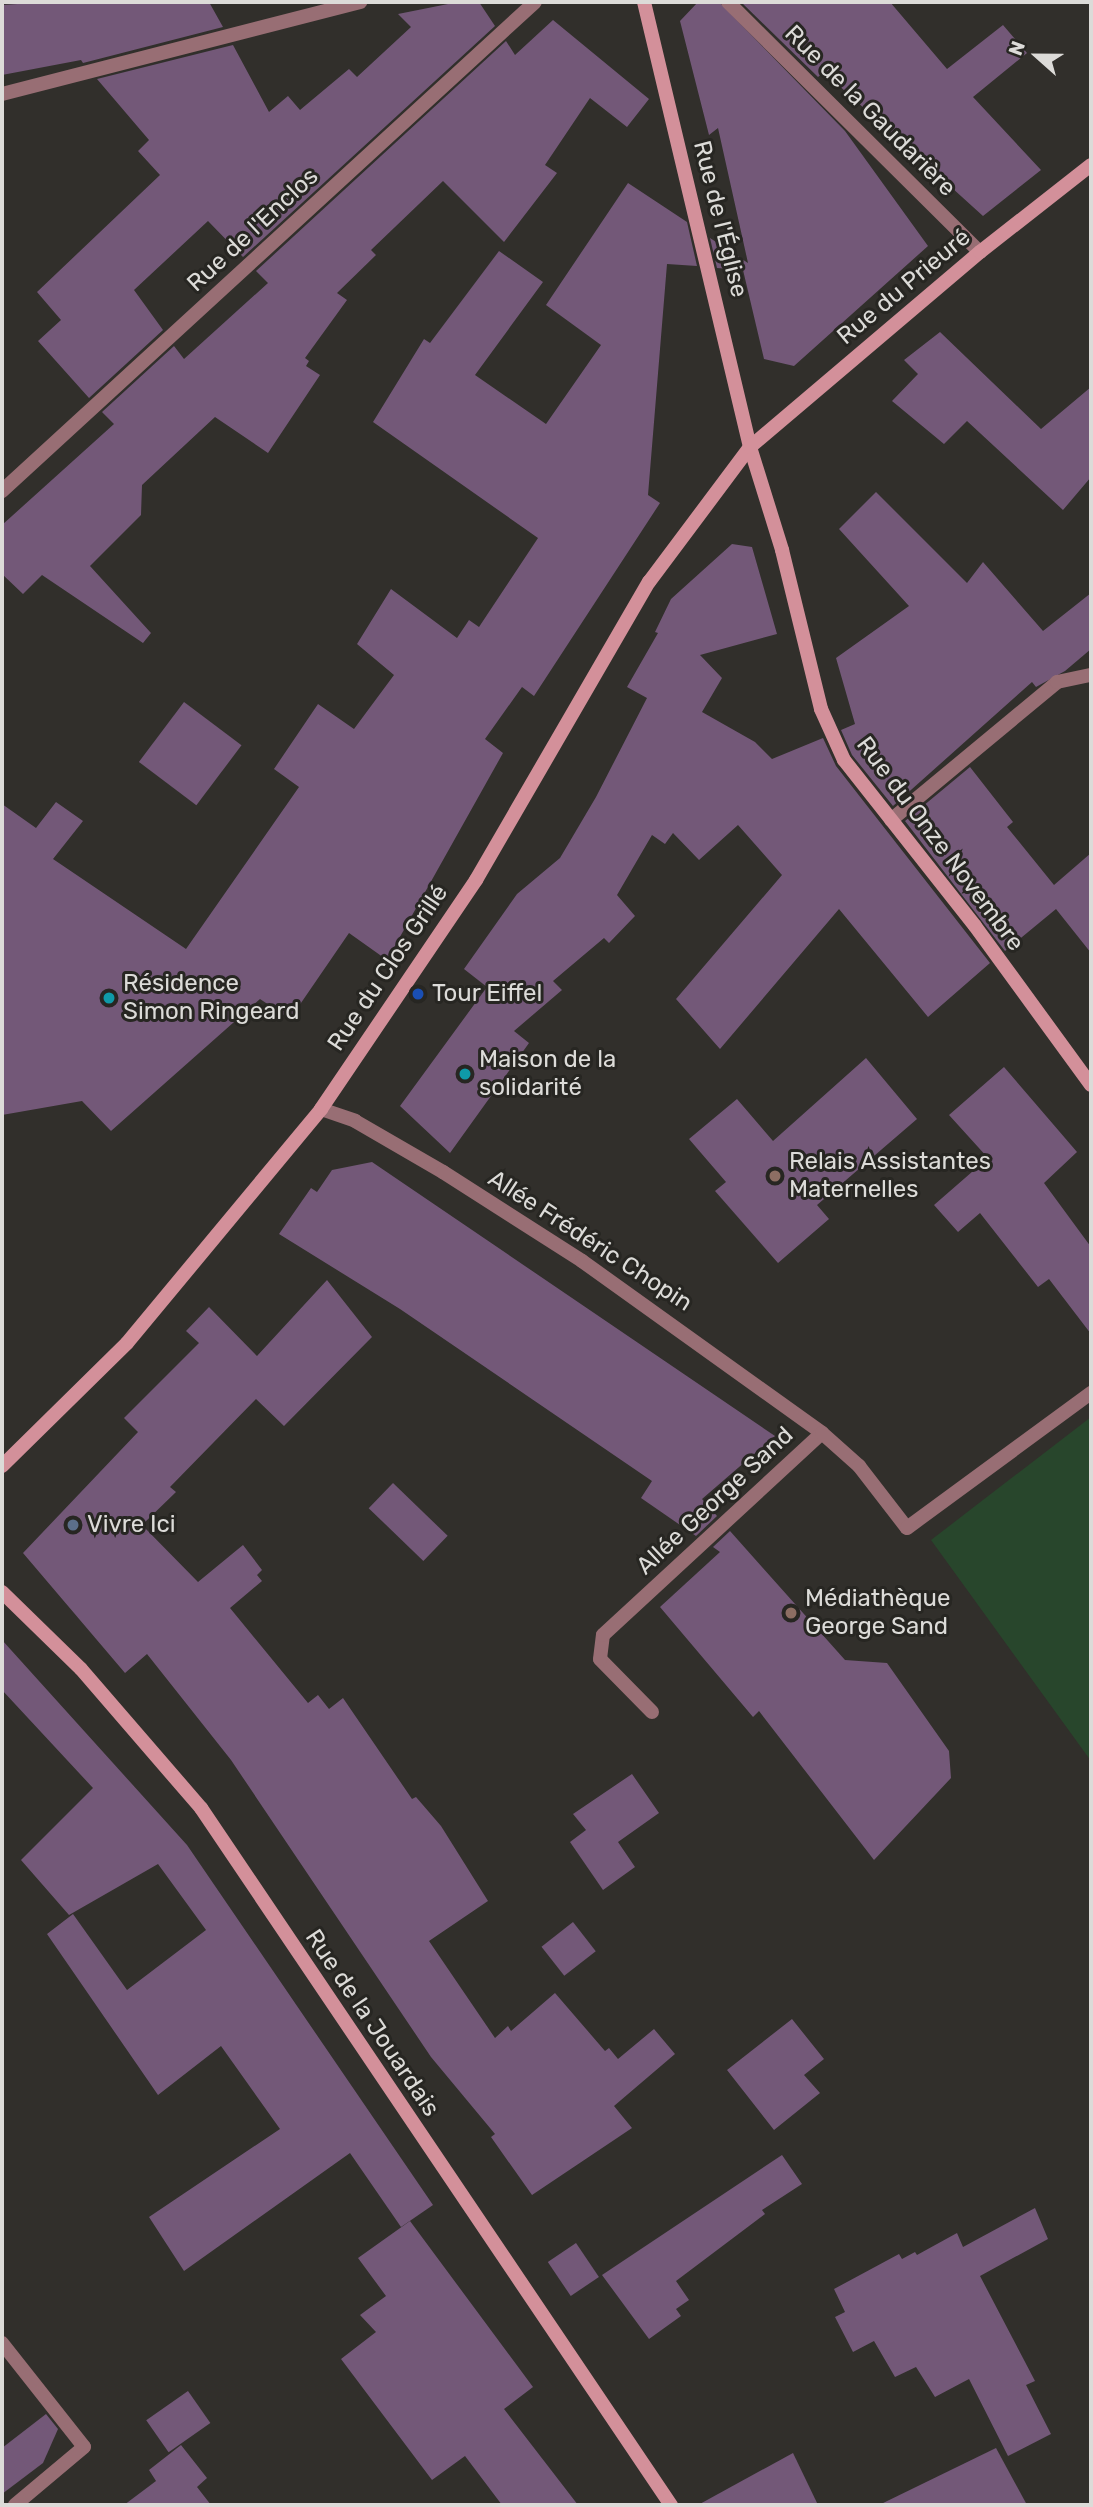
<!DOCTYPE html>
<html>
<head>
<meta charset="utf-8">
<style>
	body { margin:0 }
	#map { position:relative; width:1093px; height:2507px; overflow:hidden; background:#312f2b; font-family:Rubik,sans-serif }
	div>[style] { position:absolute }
	.green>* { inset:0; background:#28462c }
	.building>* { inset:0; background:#735878; transform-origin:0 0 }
	.street>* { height:14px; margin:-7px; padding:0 7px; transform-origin:7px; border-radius:7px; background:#986e74 }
	.secondary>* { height:14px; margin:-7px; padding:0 7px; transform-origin:7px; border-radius:7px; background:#d3909a }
	.dots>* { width:19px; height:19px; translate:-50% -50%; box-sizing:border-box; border:4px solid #272622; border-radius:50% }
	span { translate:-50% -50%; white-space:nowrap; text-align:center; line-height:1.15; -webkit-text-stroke:6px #272622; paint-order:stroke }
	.street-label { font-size:24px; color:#dcdbd8 }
	.poi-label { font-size:24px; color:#dcdbd8 }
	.left { translate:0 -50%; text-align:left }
	.frame { position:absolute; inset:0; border:4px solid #dcdbd8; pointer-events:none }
	.north { position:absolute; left:1002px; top:21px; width:70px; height:70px; -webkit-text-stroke:5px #272622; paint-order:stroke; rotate:291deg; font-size:19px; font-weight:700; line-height:28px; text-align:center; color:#dcdbd8 }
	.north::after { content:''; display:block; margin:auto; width:24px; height:32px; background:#dcdbd8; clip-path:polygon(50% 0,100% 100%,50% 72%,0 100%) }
</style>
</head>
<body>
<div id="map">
	<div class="green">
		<i style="clip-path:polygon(1091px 1417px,1091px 1761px,931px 1540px)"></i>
	</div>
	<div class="building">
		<i style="clip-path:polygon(48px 2px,209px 2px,223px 27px,83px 63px,81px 60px,2px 75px,2px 5px)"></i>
		<i style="clip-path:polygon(458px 2px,479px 2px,495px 26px,243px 257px,208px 221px,134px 290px,163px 330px,89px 398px,38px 341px,61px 320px,37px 292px,160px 175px,138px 151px,149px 140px,97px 79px,233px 45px,269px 112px,288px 96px,300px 110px,349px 69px,357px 77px,411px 27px,398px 14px)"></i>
		<i style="clip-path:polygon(698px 2px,719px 2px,845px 131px,928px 246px,794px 366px,764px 359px,743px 270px,717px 268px,710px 238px,748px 263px,718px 128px,709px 135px,680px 21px)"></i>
		<i style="clip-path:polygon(741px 2px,890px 2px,947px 69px,1003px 25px,1027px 53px,973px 97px,1041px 170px,983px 216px,824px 72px,818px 77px)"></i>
		<i style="clip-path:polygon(553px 20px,649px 99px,627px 127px,590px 98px,545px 165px,557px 173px,504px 242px,443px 181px,371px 250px,376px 255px,337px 293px,347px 300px,305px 358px,309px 361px,306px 366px,320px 375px,268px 453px,215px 417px,142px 485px,141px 515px,90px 566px,151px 633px,143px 643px,42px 575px,23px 594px,2px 574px,2px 525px,114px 424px,102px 412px,174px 346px,184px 359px,268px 283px,256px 271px,506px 41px,515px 55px)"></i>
		<i style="clip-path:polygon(628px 183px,687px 222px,697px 266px,667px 264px,648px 495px,660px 503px,534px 696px,522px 687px,485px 739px,503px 753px,387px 960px,349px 933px,290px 1019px,260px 999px,111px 1131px,82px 1101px,2px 1115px,2px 804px,36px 828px,56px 802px,83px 821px,53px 859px,186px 949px,299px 787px,274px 769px,318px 704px,354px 729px,394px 675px,357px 644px,391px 589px,457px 638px,469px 620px,479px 627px,538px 538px,373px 422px,424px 339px,430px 343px,499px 251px,543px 282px,475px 375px,546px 424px,601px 345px,546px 305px)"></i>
		<i style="clip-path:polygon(940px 332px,1041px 429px,1091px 387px,1091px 477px,1063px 510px,967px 421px,944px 444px,892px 401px,918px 374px,904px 360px)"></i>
		<i style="clip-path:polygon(876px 492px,967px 583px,983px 562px,1043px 631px,1091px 593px,1091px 649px,1065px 671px,1036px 687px,1032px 682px,893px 806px,852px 755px,841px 730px,855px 724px,836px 658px,909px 606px,839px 529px)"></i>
		<i style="clip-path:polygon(732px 544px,752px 547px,777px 634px,700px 655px,722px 678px,702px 712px,755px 742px,772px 759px,823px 738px,836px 766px,990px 963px,928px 1017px,839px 909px,720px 1049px,676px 999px,782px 875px,738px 825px,699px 860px,673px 833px,665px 844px,652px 835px,617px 895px,635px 916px,609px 943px,604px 938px,553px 981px,562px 990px,514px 1031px,529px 1043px,450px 1153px,400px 1106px,487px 987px,464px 969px,517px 894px,560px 858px,596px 797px,647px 698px,627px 687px,658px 633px,655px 632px,671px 599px)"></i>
		<i style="left:184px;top:702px;width:72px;height:75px;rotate:37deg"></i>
		<i style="clip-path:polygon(970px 767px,1013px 822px,1007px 827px,1054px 885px,1091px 853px,1091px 953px,1056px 909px,1005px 951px,905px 821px)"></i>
		<i style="clip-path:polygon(866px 1058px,917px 1119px,817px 1205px,829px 1219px,778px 1263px,715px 1191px,726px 1182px,689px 1139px,737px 1099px,773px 1141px)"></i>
		<i style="clip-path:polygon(1004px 1067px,1077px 1152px,1044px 1183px,1091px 1247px,1091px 1334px,1049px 1279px,1038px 1287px,980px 1213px,958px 1232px,934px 1205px,988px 1158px,949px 1115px)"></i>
		<i style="clip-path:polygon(372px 1162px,775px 1436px,702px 1499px,717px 1516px,696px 1536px,641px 1498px,652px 1481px,400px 1309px,279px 1234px,311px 1188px,317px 1192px,332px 1170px)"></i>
		<i style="clip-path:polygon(327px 1280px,372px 1337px,284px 1426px,256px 1399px,170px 1487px,176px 1492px,142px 1525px,198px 1582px,243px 1545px,262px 1570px,257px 1575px,262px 1581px,230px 1608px,308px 1703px,318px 1695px,329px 1709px,343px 1698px,412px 1799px,416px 1797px,441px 1826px,488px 1901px,429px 1941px,495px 2038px,508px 2026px,511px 2031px,555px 1993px,605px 2051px,609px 2048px,618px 2059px,654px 2029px,675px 2054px,614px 2106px,632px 2128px,532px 2195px,491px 2137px,495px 2134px,431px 2057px,231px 1760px,147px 1654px,125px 1673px,23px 1553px,138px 1432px,124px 1418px,199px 1343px,186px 1331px,209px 1307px,257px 1356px)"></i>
		<i style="left:393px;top:1483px;width:76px;height:35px;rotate:44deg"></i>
		<i style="clip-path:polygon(730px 1531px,845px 1660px,887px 1663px,949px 1751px,951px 1778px,874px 1860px,759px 1711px,753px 1717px,660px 1607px,720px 1552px,713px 1547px)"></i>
		<i style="clip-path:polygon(2px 1640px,187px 1845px,433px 2205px,401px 2227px,350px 2153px,184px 2271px,149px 2217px,280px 2129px,221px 2046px,158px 2095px,47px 1934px,73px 1914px,127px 1990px,206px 1930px,158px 1864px,69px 1915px,21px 1860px,93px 1788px,2px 1690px)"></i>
		<i style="clip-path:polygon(632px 1774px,659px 1813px,618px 1842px,635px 1867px,603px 1890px,570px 1842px,586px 1830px,573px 1814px)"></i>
		<i style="left:573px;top:1922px;width:37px;height:40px;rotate:52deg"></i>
		<i style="clip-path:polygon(792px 2019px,824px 2059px,804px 2075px,820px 2093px,774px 2130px,727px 2070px)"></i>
		<i style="clip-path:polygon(782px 2155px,802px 2184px,762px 2210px,765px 2214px,676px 2281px,689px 2300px,676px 2309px,681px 2316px,649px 2339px,602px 2275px)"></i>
		<i style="clip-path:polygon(1035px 2208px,1048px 2239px,980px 2276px,1035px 2381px,1026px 2385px,1051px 2434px,1008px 2456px,969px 2379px,935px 2397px,916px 2367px,895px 2377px,874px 2341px,853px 2352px,835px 2317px,845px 2312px,834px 2289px,899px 2254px,902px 2259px,915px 2252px,917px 2255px,957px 2233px,963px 2247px)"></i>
		<i style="clip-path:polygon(410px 2221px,533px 2387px,504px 2409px,578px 2505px,502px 2505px,465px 2456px,432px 2480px,341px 2359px,376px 2332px,360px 2315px,386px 2296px,358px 2258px)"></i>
		<i style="left:576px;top:2243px;width:41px;height:34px;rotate:56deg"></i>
		<i style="left:188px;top:2391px;width:39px;height:51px;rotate:55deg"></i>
		<i style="clip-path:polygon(46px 2414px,58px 2429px,43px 2463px,2px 2494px,2px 2448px)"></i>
		<i style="clip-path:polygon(181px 2445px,207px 2478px,197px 2487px,211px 2505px,124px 2505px,156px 2481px,149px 2470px)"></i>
		<i style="clip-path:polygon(996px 2448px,1027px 2505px,879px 2505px)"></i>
		<i style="clip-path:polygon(793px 2453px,818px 2505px,698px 2505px)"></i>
	</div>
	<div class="street">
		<i style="left:728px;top:2px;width:355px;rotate:44.8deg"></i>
		<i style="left:2px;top:94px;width:370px;rotate:-14.4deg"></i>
		<i style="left:2px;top:491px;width:723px;rotate:-42.53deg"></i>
		<i style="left:891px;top:820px;width:216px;rotate:-39.7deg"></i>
		<i style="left:1057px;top:682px;width:35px;rotate:-12deg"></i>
		<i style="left:321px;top:1109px;width:36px;rotate:19deg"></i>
		<i style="left:355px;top:1121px;width:102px;rotate:30.1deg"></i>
		<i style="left:443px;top:1172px;width:165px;rotate:32.6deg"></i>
		<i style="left:582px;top:1261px;width:295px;rotate:35.6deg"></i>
		<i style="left:652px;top:1712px;width:74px;rotate:-134.5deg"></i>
		<i style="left:600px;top:1659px;width:24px;rotate:-83deg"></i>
		<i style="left:603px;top:1635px;width:298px;rotate:-42.7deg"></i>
		<i style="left:822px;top:1433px;width:50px;rotate:41.7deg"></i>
		<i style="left:859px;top:1466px;width:78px;rotate:52.3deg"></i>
		<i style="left:907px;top:1528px;width:228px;rotate:-36.3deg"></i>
		<i style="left:2px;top:2343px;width:132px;rotate:51.7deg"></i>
		<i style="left:84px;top:2447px;width:90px;rotate:140deg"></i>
	</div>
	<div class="secondary">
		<i style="left:644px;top:2px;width:457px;rotate:76.6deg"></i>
		<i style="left:750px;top:447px;width:108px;rotate:72.7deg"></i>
		<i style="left:782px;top:550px;width:164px;rotate:76.2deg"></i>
		<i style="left:821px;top:709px;width:56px;rotate:65.7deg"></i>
		<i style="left:844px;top:760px;width:211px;rotate:51.7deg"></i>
		<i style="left:975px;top:926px;width:197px;rotate:53.9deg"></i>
		<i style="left:2px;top:1466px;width:175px;rotate:-44.5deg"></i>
		<i style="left:127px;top:1343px;width:304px;rotate:-50.3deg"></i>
		<i style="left:321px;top:1109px;width:277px;rotate:-55.9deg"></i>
		<i style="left:476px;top:880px;width:345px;rotate:-59.9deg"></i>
		<i style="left:649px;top:582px;width:169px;rotate:-53.2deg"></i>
		<i style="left:750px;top:447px;width:302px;rotate:-40.3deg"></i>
		<i style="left:980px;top:252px;width:141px;rotate:-38.1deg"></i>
		<i style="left:2px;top:1592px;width:110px;rotate:44.3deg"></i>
		<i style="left:81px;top:1669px;width:184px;rotate:49.2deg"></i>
		<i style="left:201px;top:1808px;width:841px;rotate:56.01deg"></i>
	</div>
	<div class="dots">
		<i style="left:418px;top:994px;background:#1a4fb4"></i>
		<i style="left:109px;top:998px;background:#0f9aa8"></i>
		<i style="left:465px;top:1074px;background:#0f9aa8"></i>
		<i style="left:775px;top:1176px;background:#8d6e63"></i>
		<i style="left:73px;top:1525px;background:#5c6f8a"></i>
		<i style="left:791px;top:1613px;background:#8d6e63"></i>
	</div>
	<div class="street-label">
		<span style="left:870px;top:111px;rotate:45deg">Rue de la Gaudarière</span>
		<span style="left:720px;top:219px;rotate:76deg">Rue de l'Église</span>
		<span style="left:253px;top:230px;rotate:-43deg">Rue de l'Enclos</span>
		<span style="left:904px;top:287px;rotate:-40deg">Rue du Prieuré</span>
		<span style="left:940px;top:844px;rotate:53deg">Rue du Onze Novembre</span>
		<span style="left:388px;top:968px;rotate:-56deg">Rue du Clos Grillé</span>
		<span style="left:590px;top:1241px;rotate:33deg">Allée Frédéric Chopin</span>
		<span style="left:715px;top:1501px;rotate:-43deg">Allée George Sand</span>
		<span style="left:372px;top:2023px;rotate:56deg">Rue de la Jouardais</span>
	</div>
	<div class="poi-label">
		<span class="left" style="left:123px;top:998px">Résidence<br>Simon Ringeard</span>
		<span class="left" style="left:432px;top:994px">Tour Eiffel</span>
		<span class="left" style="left:479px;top:1074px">Maison de la<br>solidarité</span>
		<span class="left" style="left:789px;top:1176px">Relais Assistantes<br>Maternelles</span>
		<span class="left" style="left:87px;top:1525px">Vivre Ici</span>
		<span class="left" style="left:805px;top:1613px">Médiathèque<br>George Sand</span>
	</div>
	<div class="frame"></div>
	<div class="north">N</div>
</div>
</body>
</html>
